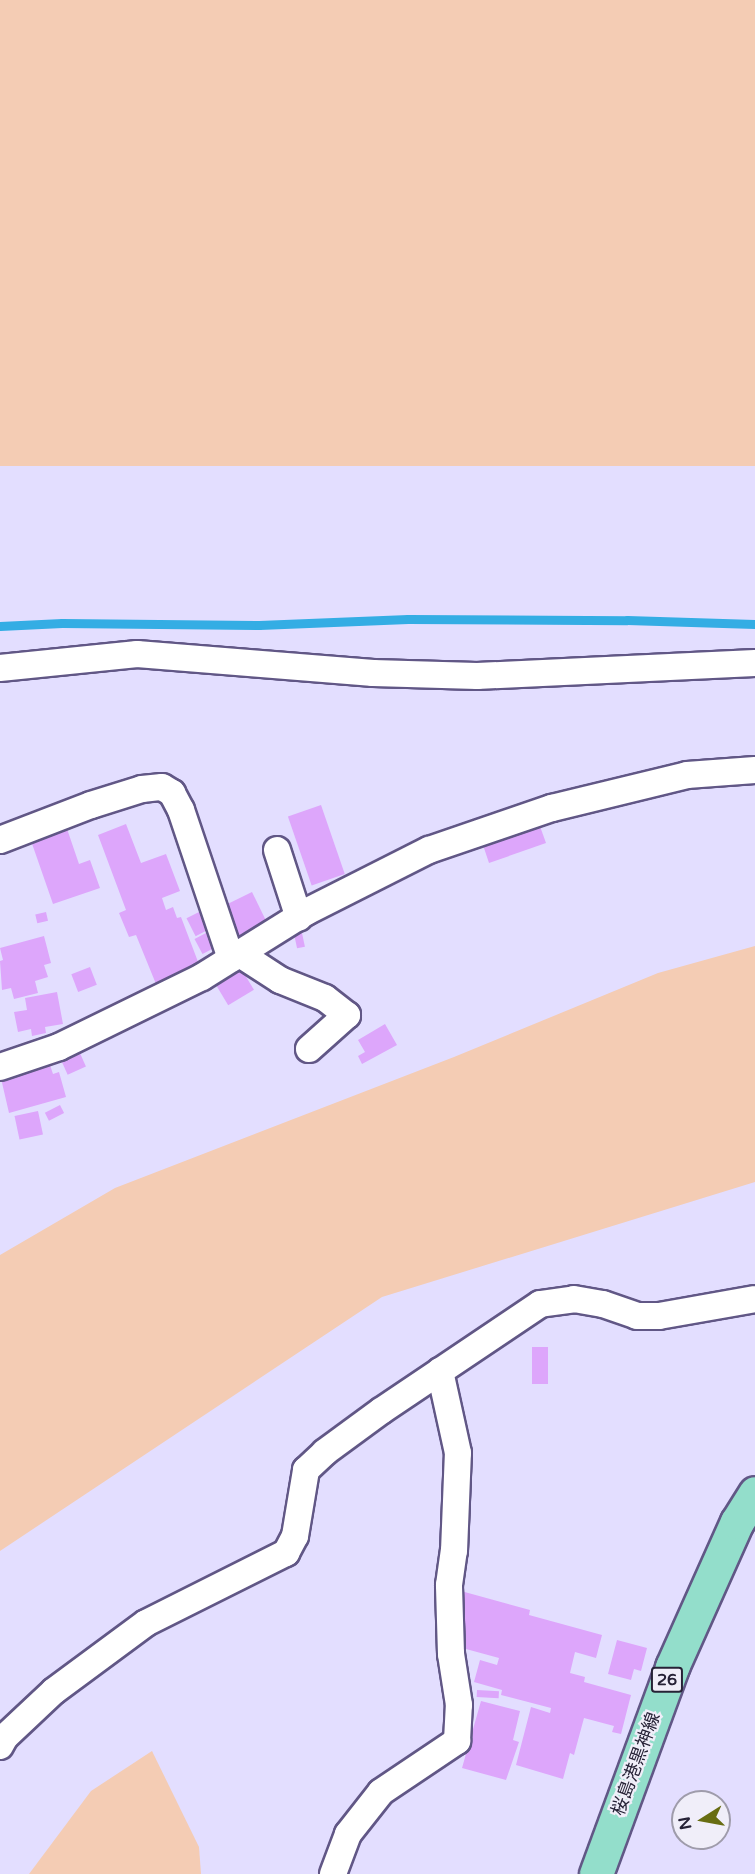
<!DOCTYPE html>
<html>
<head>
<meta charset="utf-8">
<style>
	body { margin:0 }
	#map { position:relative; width:755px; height:1874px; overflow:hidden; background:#e3deff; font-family:"Varela Round","Noto Sans JP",sans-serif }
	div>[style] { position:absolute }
	.green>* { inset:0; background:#f4ccb4; transform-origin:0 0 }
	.stream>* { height:9px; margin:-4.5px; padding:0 4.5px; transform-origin:4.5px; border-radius:4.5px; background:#34ade4 }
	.building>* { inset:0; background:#dda6fb; transform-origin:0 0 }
	.roads { filter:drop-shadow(2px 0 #615786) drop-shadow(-2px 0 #615786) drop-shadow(0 2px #615786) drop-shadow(0 -2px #615786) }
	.street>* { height:26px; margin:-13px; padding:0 13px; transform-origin:13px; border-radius:13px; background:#fff }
	.primary>* { height:33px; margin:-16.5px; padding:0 16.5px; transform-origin:16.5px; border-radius:16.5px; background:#93decb }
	span { translate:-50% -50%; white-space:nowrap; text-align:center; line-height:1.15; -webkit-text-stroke:4.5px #f0eef9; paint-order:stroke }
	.shield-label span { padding:2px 4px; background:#f0eef9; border:2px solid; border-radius:4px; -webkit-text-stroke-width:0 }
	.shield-label { font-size:16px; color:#262236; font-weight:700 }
	.street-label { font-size:18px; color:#262236 }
	.north { position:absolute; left:671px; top:1790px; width:60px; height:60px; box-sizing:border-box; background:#f0eef9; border:2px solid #9f9cab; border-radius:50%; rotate:259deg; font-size:16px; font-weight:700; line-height:24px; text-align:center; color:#262236 }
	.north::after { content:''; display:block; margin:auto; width:21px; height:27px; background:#686d12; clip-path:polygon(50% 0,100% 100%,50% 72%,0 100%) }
</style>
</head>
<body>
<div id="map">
	<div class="green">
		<i style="left:0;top:0;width:755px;height:466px"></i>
		<i style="clip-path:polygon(755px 946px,755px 1182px,382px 1297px,0 1551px,0 1255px,115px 1188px,454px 1057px,658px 973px)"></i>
		<i style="clip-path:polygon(152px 1751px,199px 1847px,201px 1874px,29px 1874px,91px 1791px)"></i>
	</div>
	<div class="stream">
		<i style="left:0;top:626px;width:62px;rotate:-2.8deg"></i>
		<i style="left:62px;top:623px;width:197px;rotate:0.6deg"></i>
		<i style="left:259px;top:625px;width:149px;rotate:-2.3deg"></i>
		<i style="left:408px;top:619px;width:219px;rotate:0.3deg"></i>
		<i style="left:627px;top:620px;width:128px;rotate:1.8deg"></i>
	</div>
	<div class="building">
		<i style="left:321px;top:805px;width:73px;height:35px;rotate:71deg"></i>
		<i style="clip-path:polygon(537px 818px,546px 843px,489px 863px,483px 845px)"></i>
		<i style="clip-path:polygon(65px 823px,79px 864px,90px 860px,100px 888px,53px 904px,29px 835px)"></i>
		<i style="clip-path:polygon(126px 824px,141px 863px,166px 854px,180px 891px,162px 898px,166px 910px,173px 907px,177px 918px,181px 917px,200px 967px,156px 984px,136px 935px,129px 937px,119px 913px,126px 910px,98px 835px)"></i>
		<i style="left:252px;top:892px;width:37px;height:34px;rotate:64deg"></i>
		<i style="left:46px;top:912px;width:9px;height:11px;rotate:77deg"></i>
		<i style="left:199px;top:912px;width:20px;height:14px;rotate:63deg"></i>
		<i style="left:206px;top:933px;width:17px;height:13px;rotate:62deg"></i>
		<i style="left:302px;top:933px;width:14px;height:8px;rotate:78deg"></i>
		<i style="clip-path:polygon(44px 936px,51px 963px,44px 965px,48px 977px,35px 981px,38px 993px,14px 999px,11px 988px,2px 990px,0 961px,3px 960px,0 948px)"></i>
		<i style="left:239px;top:965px;width:29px;height:30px;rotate:59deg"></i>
		<i style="left:90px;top:967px;width:19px;height:20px;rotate:69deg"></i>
		<i style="clip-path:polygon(57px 992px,63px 1024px,45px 1027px,46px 1033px,32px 1036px,31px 1029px,18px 1032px,14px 1012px,27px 1010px,25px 998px)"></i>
		<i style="clip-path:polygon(385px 1024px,397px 1045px,362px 1064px,358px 1056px,365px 1052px,358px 1040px)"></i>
		<i style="left:79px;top:1051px;width:17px;height:20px;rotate:66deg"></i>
		<i style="clip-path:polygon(48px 1059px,53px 1074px,59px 1072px,66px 1097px,9px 1113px,0 1074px)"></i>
		<i style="left:60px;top:1105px;width:9px;height:17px;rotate:63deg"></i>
		<i style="left:38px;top:1111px;width:24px;height:24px;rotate:78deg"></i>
		<i style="left:532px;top:1347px;width:16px;height:37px"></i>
		<i style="clip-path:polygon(461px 1591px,530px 1610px,529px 1615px,602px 1635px,596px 1658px,575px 1652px,570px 1673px,585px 1677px,584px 1682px,631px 1695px,621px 1734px,612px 1732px,614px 1726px,584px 1718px,574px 1755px,570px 1753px,563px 1779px,516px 1765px,531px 1707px,550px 1713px,551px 1708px,501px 1695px,502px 1690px,474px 1682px,480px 1660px,497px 1665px,499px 1658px,466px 1649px,462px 1624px)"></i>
		<i style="clip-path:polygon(617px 1640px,647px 1648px,641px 1671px,634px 1669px,631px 1680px,608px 1674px)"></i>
		<i style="left:477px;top:1690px;width:22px;height:7px;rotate:3deg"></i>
		<i style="clip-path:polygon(481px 1701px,520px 1711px,513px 1740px,519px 1742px,506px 1780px,462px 1768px)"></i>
	</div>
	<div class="roads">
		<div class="street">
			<i style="left:0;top:668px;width:138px;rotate:-5.8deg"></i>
			<i style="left:137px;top:654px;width:237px;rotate:4.6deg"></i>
			<i style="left:373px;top:673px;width:104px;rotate:1.7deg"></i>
			<i style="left:477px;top:676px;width:278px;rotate:-2.7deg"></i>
			<i style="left:0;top:840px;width:97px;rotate:-21deg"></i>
			<i style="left:91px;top:805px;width:53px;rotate:-17.4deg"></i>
			<i style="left:142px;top:789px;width:20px;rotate:-6deg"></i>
			<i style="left:162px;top:787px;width:12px;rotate:31deg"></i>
			<i style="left:172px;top:793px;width:19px;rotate:62deg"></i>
			<i style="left:181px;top:810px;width:157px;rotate:71.4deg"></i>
			<i style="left:277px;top:850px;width:71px;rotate:72.1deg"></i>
			<i style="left:240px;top:954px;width:48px;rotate:33deg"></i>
			<i style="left:280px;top:980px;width:48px;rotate:21.8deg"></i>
			<i style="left:325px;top:998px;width:28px;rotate:38deg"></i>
			<i style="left:347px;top:1015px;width:51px;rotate:138.2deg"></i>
			<i style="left:0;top:1067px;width:62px;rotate:-18.7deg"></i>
			<i style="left:59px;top:1047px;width:159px;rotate:-26.1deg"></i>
			<i style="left:202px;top:977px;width:123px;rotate:-32deg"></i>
			<i style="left:306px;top:912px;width:138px;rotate:-26.8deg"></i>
			<i style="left:429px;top:850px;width:130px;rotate:-18.9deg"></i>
			<i style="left:552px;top:808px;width:139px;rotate:-13.7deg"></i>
			<i style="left:687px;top:775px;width:68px;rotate:-4.2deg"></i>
			<i style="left:0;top:1746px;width:10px;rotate:-61deg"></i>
			<i style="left:5px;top:1737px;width:67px;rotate:-43.2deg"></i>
			<i style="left:54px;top:1691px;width:114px;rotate:-36.5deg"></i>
			<i style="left:146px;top:1623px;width:157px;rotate:-26.6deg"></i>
			<i style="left:286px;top:1553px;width:19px;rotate:-62deg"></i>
			<i style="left:295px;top:1536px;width:67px;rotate:-80.5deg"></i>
			<i style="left:306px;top:1470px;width:26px;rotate:-43deg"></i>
			<i style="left:325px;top:1452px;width:69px;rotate:-36.2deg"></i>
			<i style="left:381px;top:1411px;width:192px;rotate:-33.9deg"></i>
			<i style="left:540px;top:1304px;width:34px;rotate:-8deg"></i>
			<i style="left:574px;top:1299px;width:29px;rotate:10deg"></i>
			<i style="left:603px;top:1304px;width:36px;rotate:19deg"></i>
			<i style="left:637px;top:1316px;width:22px"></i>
			<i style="left:659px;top:1316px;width:97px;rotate:-10deg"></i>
			<i style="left:333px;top:1874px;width:43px;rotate:-69.4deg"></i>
			<i style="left:348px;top:1834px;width:53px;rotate:-51.8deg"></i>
			<i style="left:381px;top:1792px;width:92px;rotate:-33.9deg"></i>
			<i style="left:457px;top:1741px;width:36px;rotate:-87deg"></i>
			<i style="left:459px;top:1705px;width:52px;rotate:-98.9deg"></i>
			<i style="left:451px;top:1654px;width:69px;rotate:-91.7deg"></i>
			<i style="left:449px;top:1585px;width:34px;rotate:-82deg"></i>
			<i style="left:454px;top:1551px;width:98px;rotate:-87.7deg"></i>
			<i style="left:458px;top:1453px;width:84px;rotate:-102.4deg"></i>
		</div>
		<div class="primary">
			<i style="left:596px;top:1874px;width:221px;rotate:-69.8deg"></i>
			<i style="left:672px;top:1667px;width:159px;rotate:-65.9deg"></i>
			<i style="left:737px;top:1522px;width:34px;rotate:-58deg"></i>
		</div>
	</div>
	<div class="shield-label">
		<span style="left:667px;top:1680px">26</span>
	</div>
	<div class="street-label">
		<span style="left:636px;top:1764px;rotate:-70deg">桜島港黒神線</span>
	</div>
	<div class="north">N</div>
</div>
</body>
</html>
